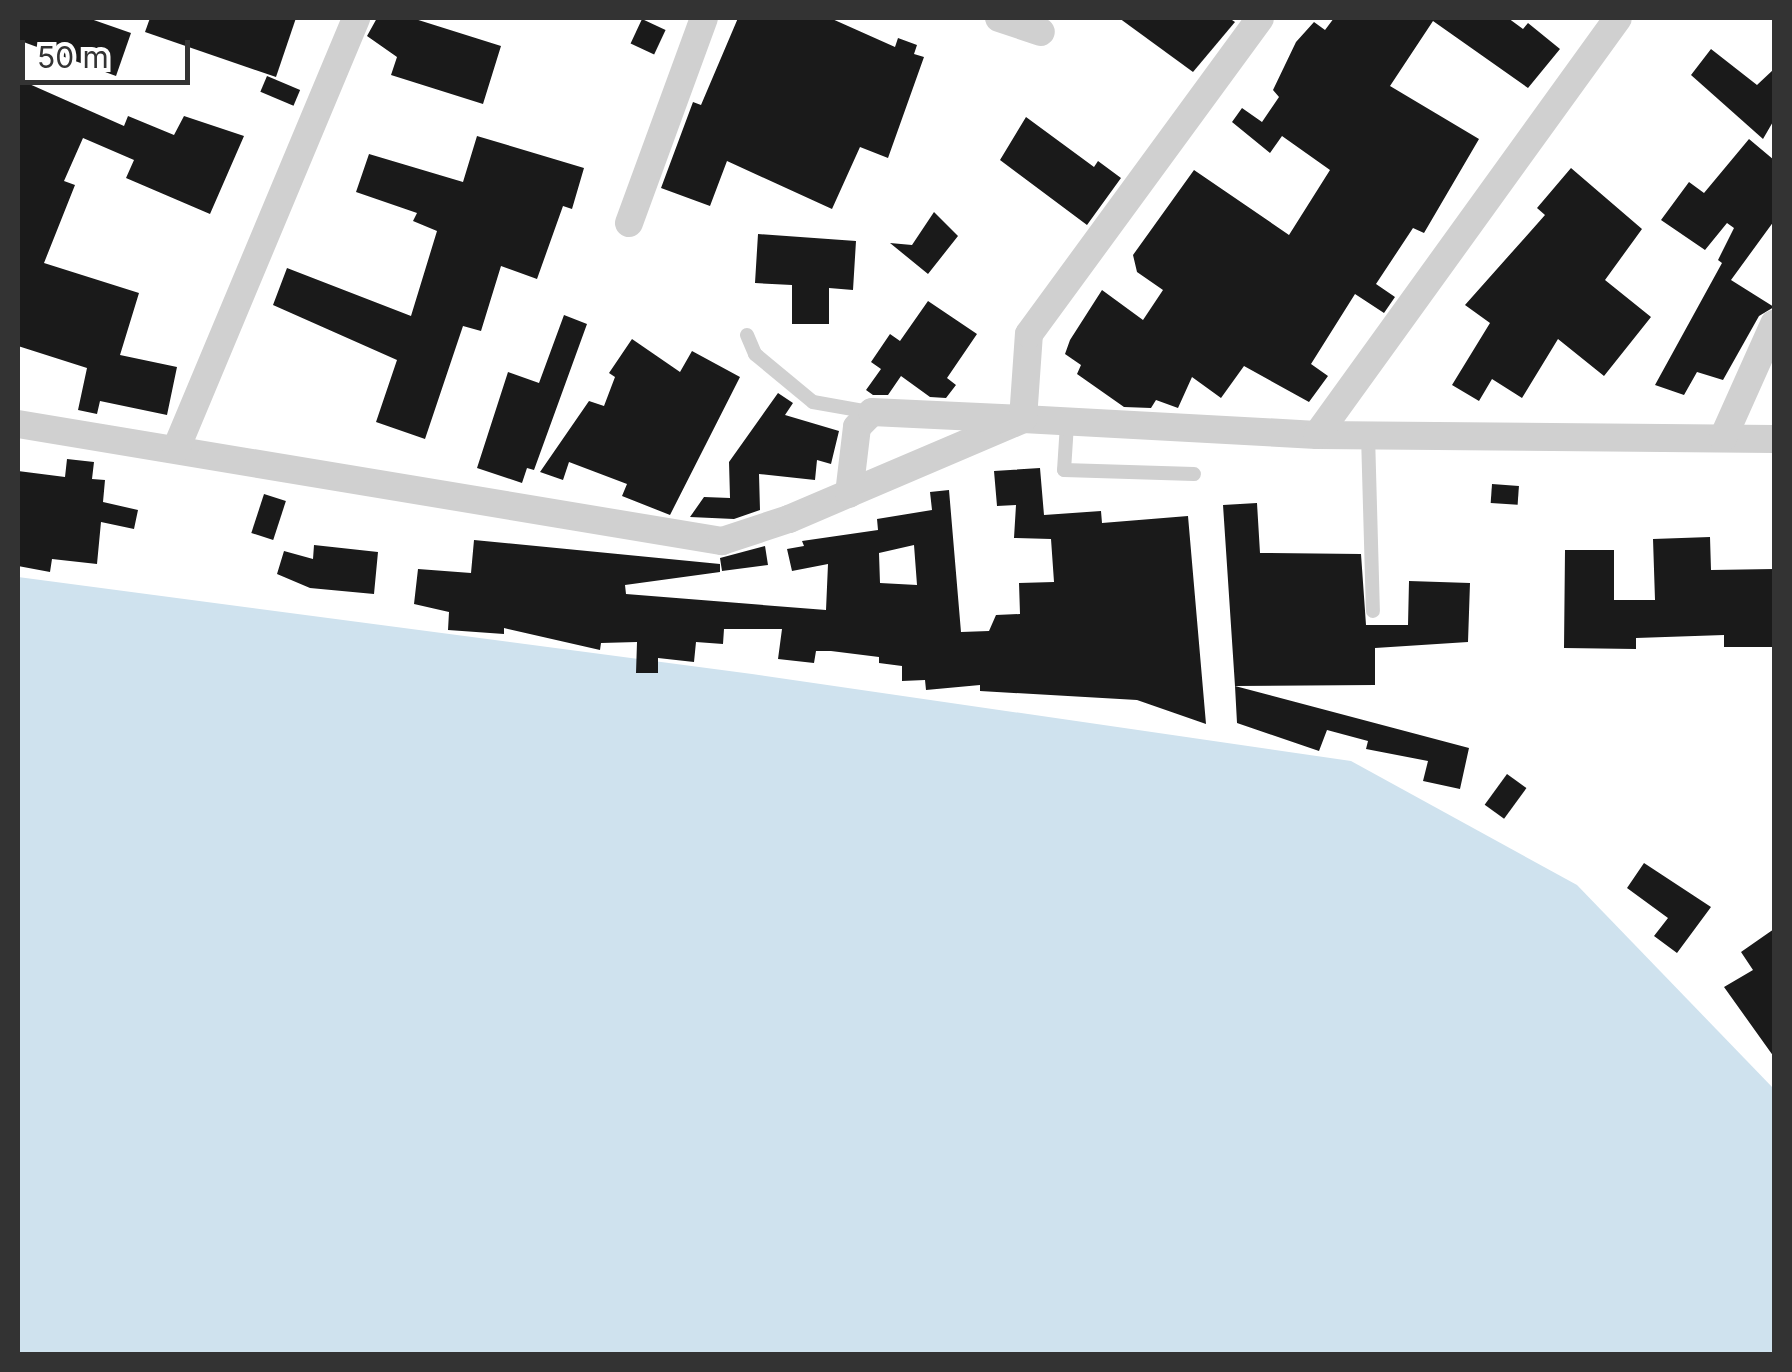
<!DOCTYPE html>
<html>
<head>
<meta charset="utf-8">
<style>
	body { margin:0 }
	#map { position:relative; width:1792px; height:1372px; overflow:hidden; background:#fff; font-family:Inter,sans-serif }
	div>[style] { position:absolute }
	.water>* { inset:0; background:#cfe2ee }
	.building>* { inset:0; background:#1a1a1a; transform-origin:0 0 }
	.service>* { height:14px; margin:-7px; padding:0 7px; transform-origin:7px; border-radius:7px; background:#d0d0d0 }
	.minor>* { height:28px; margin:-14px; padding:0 14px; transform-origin:14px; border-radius:14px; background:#d0d0d0 }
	span { translate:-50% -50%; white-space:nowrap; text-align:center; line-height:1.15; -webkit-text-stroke:10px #fff; paint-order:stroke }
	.frame { position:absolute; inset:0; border:20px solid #333; pointer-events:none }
	.scale { position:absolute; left:20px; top:40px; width:170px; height:45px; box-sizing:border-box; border:5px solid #333; border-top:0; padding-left:12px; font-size:30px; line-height:35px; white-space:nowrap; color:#333; -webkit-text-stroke:8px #fff; paint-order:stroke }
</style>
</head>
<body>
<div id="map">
	<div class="water">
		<i style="clip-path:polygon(18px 577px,752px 674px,1351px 761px,1577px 885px,1774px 1089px,1774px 1354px,18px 1354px)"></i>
	</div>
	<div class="building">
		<i style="clip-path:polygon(18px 18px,88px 18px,131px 33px,116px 76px,18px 40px)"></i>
		<i style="clip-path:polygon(150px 18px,296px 18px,276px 77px,145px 32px)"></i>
		<i style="clip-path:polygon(377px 18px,412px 18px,501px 46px,483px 104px,391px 75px,397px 57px,367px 36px)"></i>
		<i style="clip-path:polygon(738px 18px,830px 18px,895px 47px,898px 38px,917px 45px,914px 54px,924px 57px,888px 158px,860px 147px,832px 209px,727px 161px,710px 206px,661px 188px,693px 102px,701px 105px)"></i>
		<i style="clip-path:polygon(1119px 18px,1229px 18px,1235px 22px,1193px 72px)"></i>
		<i style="clip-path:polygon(1334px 18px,1508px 18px,1523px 29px,1528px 23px,1560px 49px,1528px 88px,1433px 21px,1390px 86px,1479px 139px,1424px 233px,1413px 228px,1376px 284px,1395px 297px,1384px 313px,1355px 294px,1311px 364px,1328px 376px,1309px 402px,1244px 366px,1221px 398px,1192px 377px,1178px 408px,1156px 400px,1151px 408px,1124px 407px,1077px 374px,1081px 365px,1065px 354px,1070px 340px,1102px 290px,1143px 320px,1163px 290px,1137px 272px,1133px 255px,1194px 170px,1289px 235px,1330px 170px,1282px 136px,1270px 153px,1232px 122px,1242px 108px,1262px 122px,1279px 97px,1273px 90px,1296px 42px,1314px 22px,1325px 30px)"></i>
		<i style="left:642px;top:19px;width:26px;height:27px;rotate:25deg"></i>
		<i style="clip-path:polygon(1711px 49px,1757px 85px,1774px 69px,1774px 120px,1763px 139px,1691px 75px)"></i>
		<i style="left:267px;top:76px;width:36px;height:17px;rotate:23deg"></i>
		<i style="clip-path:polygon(18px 79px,124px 126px,128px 116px,174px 135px,184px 116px,244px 136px,210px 214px,126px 178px,134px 160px,83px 138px,64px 181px,75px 185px,44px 263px,139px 293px,120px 355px,177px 367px,167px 415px,100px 401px,97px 414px,78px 410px,87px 368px,18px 346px)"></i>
		<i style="clip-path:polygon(1026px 117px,1094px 167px,1098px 161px,1121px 178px,1087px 225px,1000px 160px)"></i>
		<i style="clip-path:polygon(477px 136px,584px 168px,572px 209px,563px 206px,537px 279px,501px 266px,481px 331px,463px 326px,425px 439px,376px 422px,397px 360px,273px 305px,287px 268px,411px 316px,437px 231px,413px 221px,417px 213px,356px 192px,369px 154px,463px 182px)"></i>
		<i style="clip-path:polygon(1749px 139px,1774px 160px,1774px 221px,1731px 280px,1774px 307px,1759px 316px,1723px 380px,1697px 372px,1684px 395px,1655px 385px,1722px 263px,1718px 260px,1734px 228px,1727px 223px,1705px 250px,1661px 220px,1689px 182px,1704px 193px)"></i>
		<i style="clip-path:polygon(1571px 168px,1642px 229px,1605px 280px,1651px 317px,1604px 376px,1558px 339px,1522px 398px,1492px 379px,1479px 401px,1452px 385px,1490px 323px,1465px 305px,1545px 215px,1537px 208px)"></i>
		<i style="clip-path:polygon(934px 212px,958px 236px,928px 274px,890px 243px,912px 245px)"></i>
		<i style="clip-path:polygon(758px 234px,856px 241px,853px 290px,829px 288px,829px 324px,792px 324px,792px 285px,755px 283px)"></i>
		<i style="clip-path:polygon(928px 301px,977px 334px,947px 378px,956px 385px,946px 398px,930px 397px,901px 376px,888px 395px,873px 395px,866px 390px,881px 369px,871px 362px,890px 334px,900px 341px)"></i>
		<i style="clip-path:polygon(564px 315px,587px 324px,534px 470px,527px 468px,522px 483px,477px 468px,508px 372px,539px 383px)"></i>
		<i style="clip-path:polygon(632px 339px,680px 372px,692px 351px,740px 377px,670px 515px,622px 496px,627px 484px,569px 462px,563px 480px,540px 472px,589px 401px,604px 406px,615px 377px,609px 373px)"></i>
		<i style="clip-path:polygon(778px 393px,793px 403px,785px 415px,839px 431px,831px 464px,817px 460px,815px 480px,759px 474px,760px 510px,734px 519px,690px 517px,704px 497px,730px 498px,729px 462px)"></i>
		<i style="clip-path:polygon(67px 459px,94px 462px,92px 479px,105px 480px,103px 502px,138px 510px,134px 529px,101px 522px,97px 564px,52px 559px,50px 572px,18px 566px,18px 471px,65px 477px)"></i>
		<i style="clip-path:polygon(evenodd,1040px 468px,1044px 515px,1101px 511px,1102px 523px,1188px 516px,1206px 724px,1137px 700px,980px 691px,980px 685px,926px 690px,925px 680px,902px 681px,902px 666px,879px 663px,879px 657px,831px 651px,816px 651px,814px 663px,778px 659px,782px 629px,724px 629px,723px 644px,696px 642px,694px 662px,658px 658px,658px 673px,636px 673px,637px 642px,601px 643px,600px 650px,504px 628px,504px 634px,448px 630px,449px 612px,414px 604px,418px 569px,471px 573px,474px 540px,720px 564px,720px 572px,625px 585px,626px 594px,826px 610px,828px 564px,792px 571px,787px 549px,804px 546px,802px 541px,878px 530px,877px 519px,932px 510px,930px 492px,949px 490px,961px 632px,989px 631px,996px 615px,1020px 614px,1019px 583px,1054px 582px,1051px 539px,1014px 538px,1016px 505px,997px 506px,994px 471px,1040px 468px,914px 545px,917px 585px,880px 583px,879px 553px,914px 545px)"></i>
		<i style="left:1492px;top:484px;width:27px;height:19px;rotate:4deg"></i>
		<i style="left:264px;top:494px;width:23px;height:41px;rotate:18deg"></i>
		<i style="clip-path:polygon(1257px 503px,1260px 553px,1361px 554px,1366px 625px,1408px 625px,1409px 581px,1470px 583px,1468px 642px,1375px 648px,1375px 685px,1235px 686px,1223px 505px)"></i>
		<i style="clip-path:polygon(1710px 537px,1711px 570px,1774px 569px,1774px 647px,1724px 647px,1724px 635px,1636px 638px,1636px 649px,1564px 648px,1565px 550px,1614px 550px,1614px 600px,1655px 600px,1653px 539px)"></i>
		<i style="clip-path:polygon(314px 545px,378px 552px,374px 594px,310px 588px,277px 574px,284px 551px,313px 559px)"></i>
		<i style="clip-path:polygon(765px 546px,768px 565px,722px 571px,720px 558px)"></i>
		<i style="clip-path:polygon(1235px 686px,1469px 748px,1460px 789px,1423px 781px,1428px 761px,1366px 749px,1368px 741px,1327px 730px,1319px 751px,1237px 723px)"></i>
		<i style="left:1507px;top:774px;width:24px;height:38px;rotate:36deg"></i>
		<i style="clip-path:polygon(1644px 863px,1711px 907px,1677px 953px,1654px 936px,1668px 918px,1627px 888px)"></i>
		<i style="clip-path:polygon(1774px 929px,1774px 1057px,1724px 987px,1753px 970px,1741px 952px)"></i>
	</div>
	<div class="service">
		<i style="left:747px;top:335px;width:21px;rotate:67deg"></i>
		<i style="left:755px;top:354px;width:75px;rotate:39.6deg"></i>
		<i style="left:813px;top:402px;width:58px;rotate:10deg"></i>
		<i style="left:1067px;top:424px;width:46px;rotate:93.7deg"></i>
		<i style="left:1064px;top:470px;width:130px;rotate:1.8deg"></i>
		<i style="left:1368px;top:435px;width:176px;rotate:88.4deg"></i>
	</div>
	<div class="minor">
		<i style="left:999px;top:18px;width:44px;rotate:18.4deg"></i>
		<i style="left:629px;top:223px;width:218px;rotate:-69.9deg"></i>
		<i style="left:18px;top:424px;width:714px;rotate:9.44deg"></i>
		<i style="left:722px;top:541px;width:71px;rotate:-18.2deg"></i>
		<i style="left:789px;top:519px;width:254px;rotate:-23.1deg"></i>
		<i style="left:1023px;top:419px;width:294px;rotate:3.1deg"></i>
		<i style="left:1317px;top:435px;width:457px;rotate:0.5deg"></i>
		<i style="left:1317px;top:435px;width:514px;rotate:-54.18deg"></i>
		<i style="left:1723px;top:438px;width:125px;rotate:-65.9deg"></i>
		<i style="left:176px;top:449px;width:467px;rotate:-67.3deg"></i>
		<i style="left:849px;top:494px;width:67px;rotate:-83.2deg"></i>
		<i style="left:857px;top:427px;width:21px;rotate:-45deg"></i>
		<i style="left:872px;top:412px;width:151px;rotate:2.7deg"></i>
		<i style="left:1023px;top:419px;width:85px;rotate:-86deg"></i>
		<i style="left:1029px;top:334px;width:391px;rotate:-53.8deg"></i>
	</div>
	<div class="frame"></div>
	<div class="scale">50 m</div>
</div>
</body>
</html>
